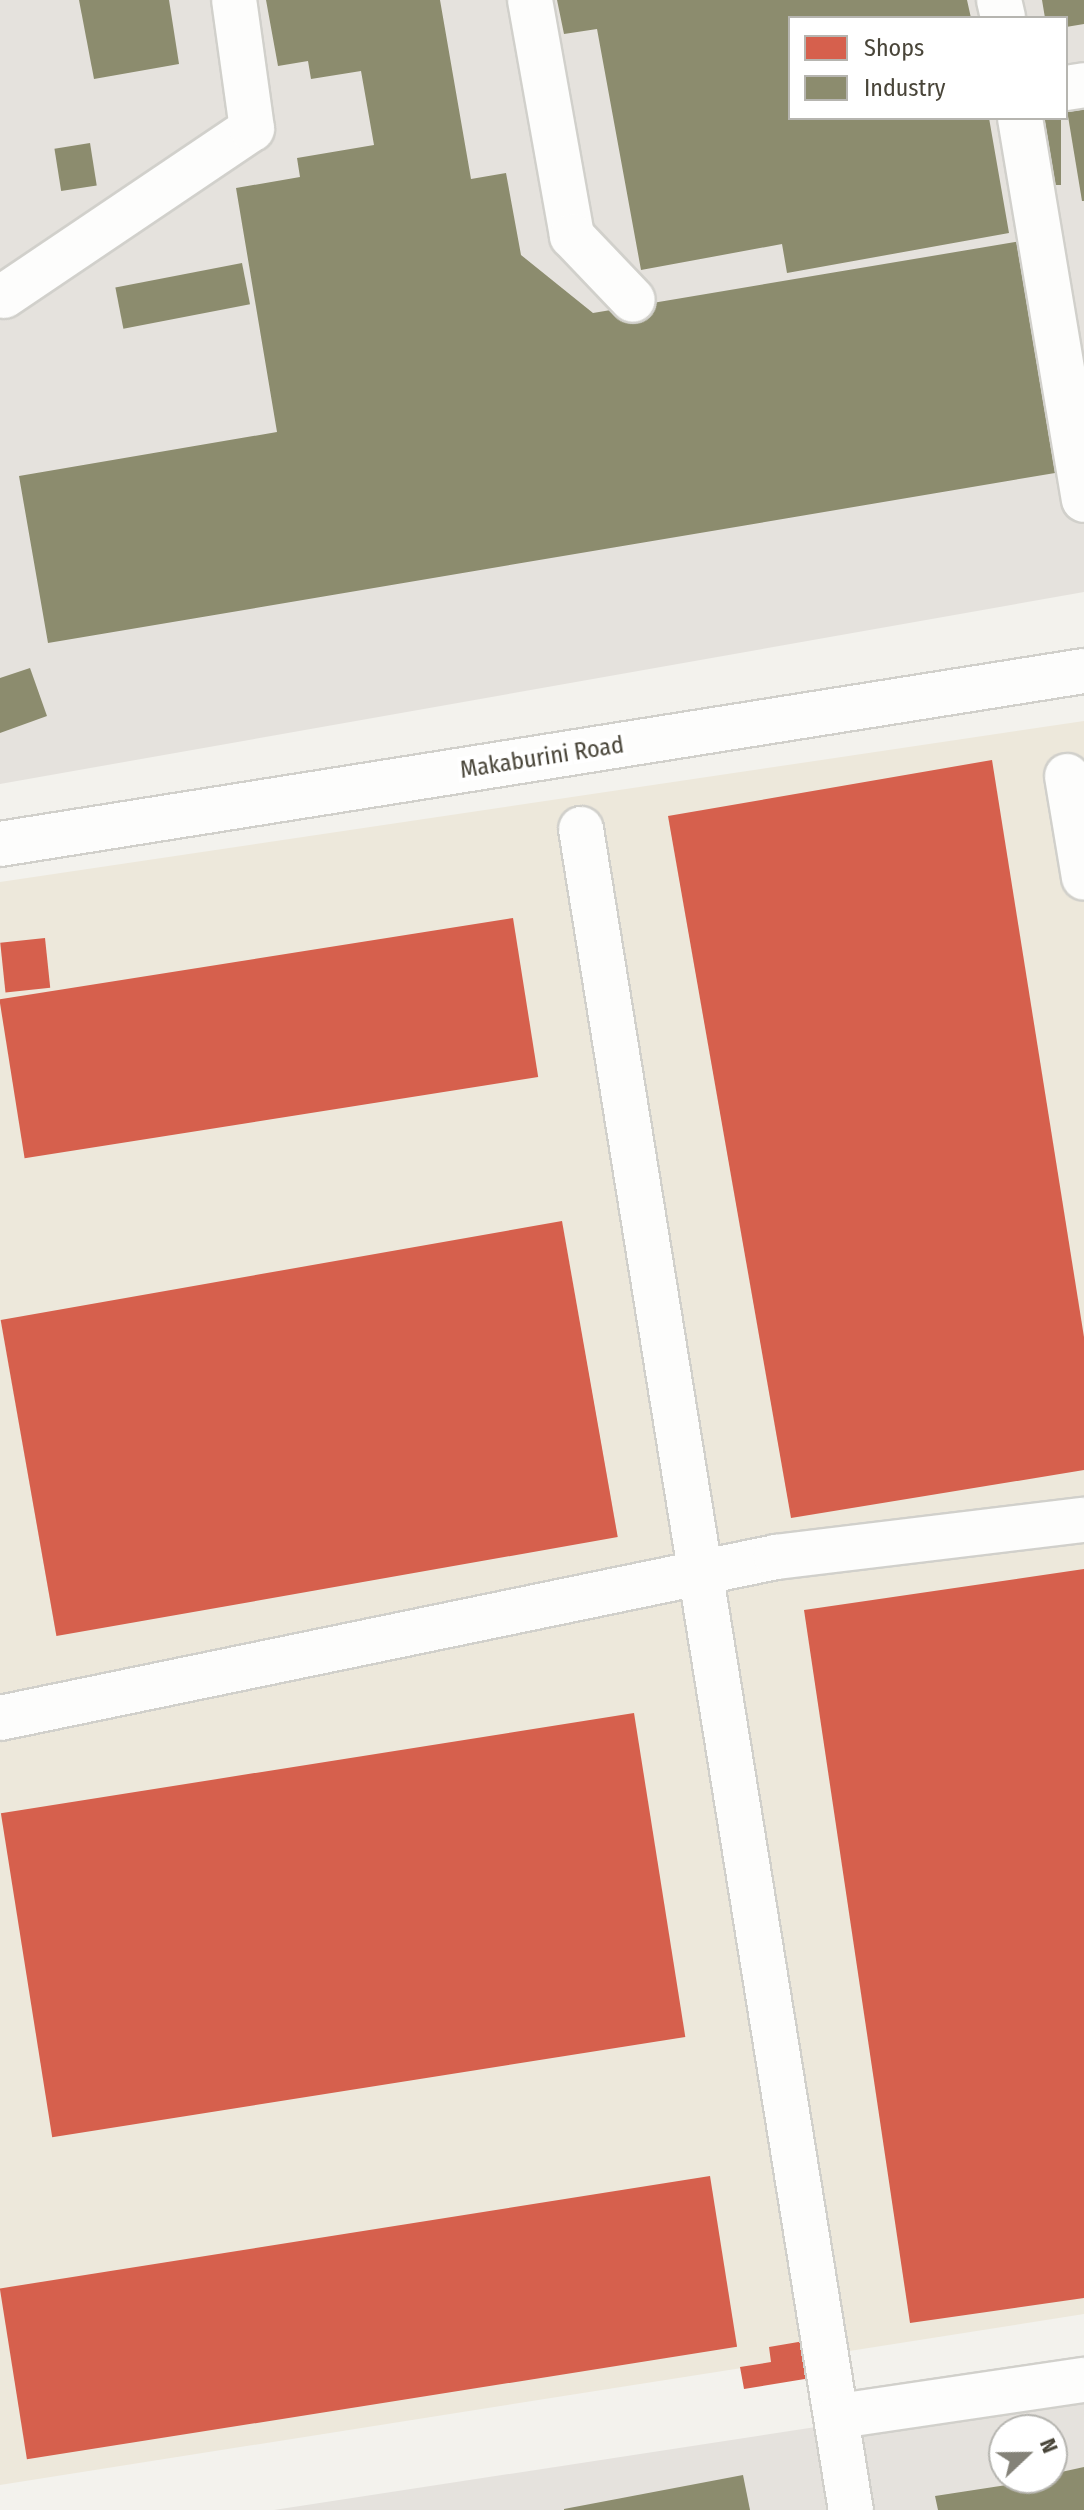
<!DOCTYPE html>
<html>
<head>
<meta charset="utf-8">
<style>
	body { margin:0 }
	#map { position:relative; width:1084px; height:2510px; overflow:hidden; background:#f3f2ed; font-family:"Fira Sans Condensed",sans-serif }
	div>[style] { position:absolute }
	.commercial>* { inset:0; background:#ede8db }
	.industrial>* { inset:0; background:#e5e2dd }
	.shops>* { inset:0; background:#d6604d; transform-origin:0 0 }
	.industry>* { inset:0; background:#8c8c6e; transform-origin:0 0 }
	.roads { filter:drop-shadow(2px 0 #d1d0cb) drop-shadow(-2px 0 #d1d0cb) drop-shadow(0 2px #d1d0cb) drop-shadow(0 -2px #d1d0cb) }
	.minor>* { height:44px; margin:-22px; padding:0 22px; transform-origin:22px; border-radius:22px; background:#fdfdfc }
	span { translate:-50% -50%; white-space:nowrap; text-align:center; line-height:1.15; -webkit-text-stroke:8px #fff; paint-order:stroke }
	.street-label { font-size:24px; color:#494539 }
	.legend { position:absolute; left:788px; top:16px; width:280px; height:104px; box-sizing:border-box; background:#fff; border:2px solid #b6b5b0; margin:0; padding:10px 14px; list-style:none; font-size:24px; color:#494539 }
	.legend li { display:flex; align-items:center; gap:16px; height:40px }
	.legend b { width:40px; border:2px solid #b6b5b0 }
	.north { position:absolute; left:988px; top:2414px; width:80px; height:80px; box-sizing:border-box; background:#fff; border:2px solid #b6b5b0; border-radius:50%; rotate:68deg; font-size:22px; font-weight:700; line-height:32px; text-align:center; color:#494539 }
	.north::after { content:''; display:block; margin:auto; width:28px; height:36px; background:#848278; clip-path:polygon(50% 0,100% 100%,50% 72%,0 100%) }
</style>
</head>
<body>
<div id="map">
	<div class="commercial">
		<i style="clip-path:polygon(1084px 721px,1084px 2314px,0 2485px,0 882px)"></i>
	</div>
	<div class="industrial">
		<i style="clip-path:polygon(evenodd,0 0,1084px 0,1084px 592px,0 784px,0 0,790px 18px,1066px 18px,1066px 118px,790px 118px,790px 18px)"></i>
		<i style="clip-path:polygon(evenodd,1084px 2386px,1084px 2510px,274px 2510px,1084px 2386px,1004px 2430px,1052px 2430px,1052px 2478px,1004px 2478px,1004px 2430px)"></i>
	</div>
	<div class="shops">
		<i style="clip-path:polygon(992px 760px,1084px 1337px,1084px 1470px,791px 1518px,668px 816px)"></i>
		<i style="left:513px;top:918px;width:161px;height:520px;rotate:81deg"></i>
		<i style="left:45px;top:938px;width:50px;height:45px;rotate:84deg"></i>
		<i style="left:562px;top:1221px;width:321px;height:570px;rotate:80deg"></i>
		<i style="clip-path:polygon(1084px 1569px,1084px 2298px,910px 2323px,804px 1610px)"></i>
		<i style="left:634px;top:1713px;width:328px;height:641px;rotate:81deg"></i>
		<i style="left:710px;top:2176px;width:173px;height:719px;rotate:81deg"></i>
		<i style="clip-path:polygon(810px 2340px,817px 2377px,744px 2389px,740px 2367px,771px 2362px,769px 2347px)"></i>
	</div>
	<div class="industry">
		<i style="clip-path:polygon(79px 0,169px 0,179px 64px,94px 79px)"></i>
		<i style="clip-path:polygon(266px 0,440px 0,471px 179px,506px 173px,521px 255px,593px 313px,1027px 240px,1067px 471px,48px 643px,19px 476px,277px 432px,236px 188px,300px 177px,297px 158px,374px 145px,361px 71px,311px 79px,308px 61px,278px 66px)"></i>
		<i style="clip-path:polygon(557px 0,967px 0,971px 18px,790px 18px,790px 118px,989px 118px,1009px 233px,787px 273px,782px 244px,641px 270px,597px 29px,564px 34px)"></i>
		<i style="clip-path:polygon(1042px 0,1084px 0,1084px 24px,1066px 27px,1066px 18px,1045px 18px)"></i>
		<i style="clip-path:polygon(1084px 92px,1084px 201px,1082px 201px,1066px 104px)"></i>
		<i style="left:1038px;top:118px;width:23px;height:67px"></i>
		<i style="left:90px;top:143px;width:43px;height:36px;rotate:81deg"></i>
		<i style="left:242px;top:263px;width:42px;height:129px;rotate:79deg"></i>
		<i style="clip-path:polygon(30px 668px,47px 716px,0 733px,0 678px)"></i>
		<i style="clip-path:polygon(1084px 2467px,1084px 2510px,938px 2510px,935px 2496px,1052px 2478px,1052px 2474px)"></i>
		<i style="clip-path:polygon(743px 2475px,750px 2510px,564px 2510px,564px 2509px)"></i>
	</div>
	<div class="roads">
		<div class="minor">
			<i style="left:530px;top:0;width:240px;rotate:79.9deg"></i>
			<i style="left:572px;top:236px;width:88px;rotate:46.4deg"></i>
			<i style="left:999px;top:0;width:18px;rotate:77deg"></i>
			<i style="left:1066px;top:88px;width:18px;rotate:-9deg"></i>
			<i style="left:1020px;top:118px;width:387px;rotate:80.5deg"></i>
			<i style="left:4px;top:296px;width:299px;rotate:-34deg"></i>
			<i style="left:252px;top:129px;width:130px;rotate:-97.9deg"></i>
			<i style="left:1067px;top:776px;width:103px;rotate:80.5deg"></i>
			<i style="left:581px;top:829px;width:1703px;rotate:80.88deg"></i>
			<i style="left:0;top:844px;width:1098px;rotate:-9.07deg"></i>
			<i style="left:0;top:1718px;width:793px;rotate:-11.72deg"></i>
			<i style="left:776px;top:1557px;width:310px;rotate:-6.9deg"></i>
			<i style="left:839px;top:2416px;width:248px;rotate:-8.4deg"></i>
		</div>
	</div>
	<div class="street-label">
		<span style="left:542px;top:758px;rotate:-9deg">Makaburini Road</span>
	</div>
	<ul class="legend">
	<li><b style="height:22px;background:#d6604d"></b>Shops</li>
	<li><b style="height:22px;background:#8c8c6e"></b>Industry</li>
	</ul>
	<div class="north">N</div>
</div>
</body>
</html>
